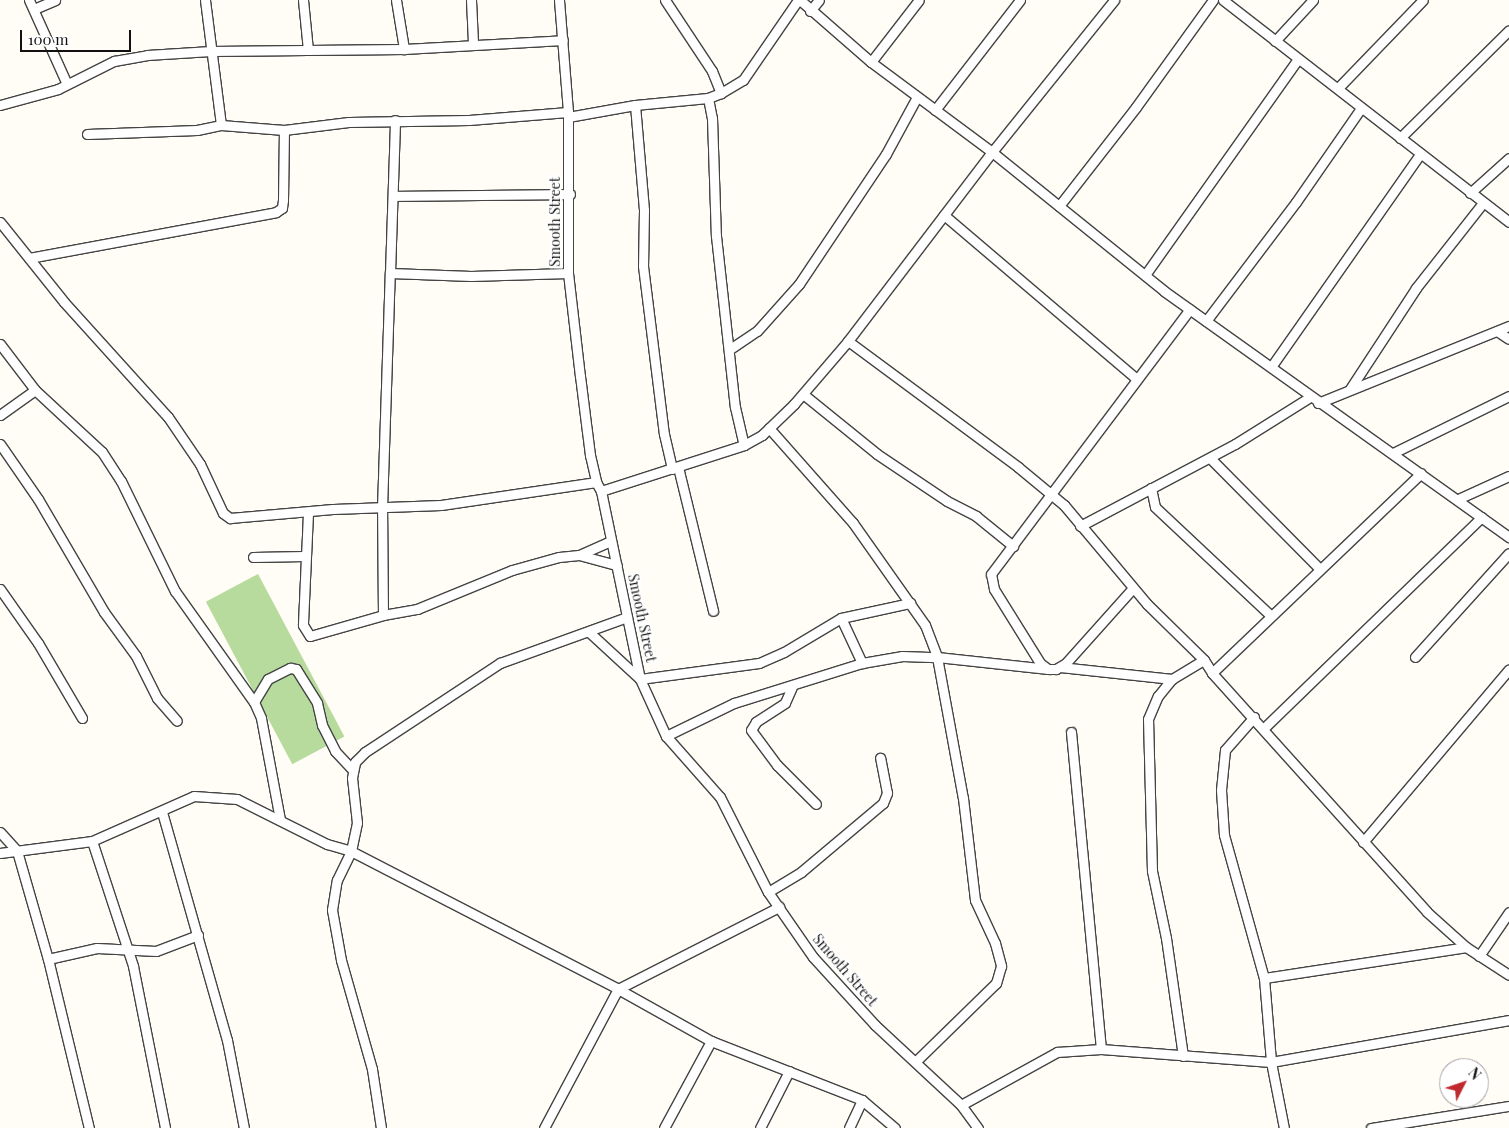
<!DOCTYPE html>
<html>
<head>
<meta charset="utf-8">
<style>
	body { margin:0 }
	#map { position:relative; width:1509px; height:1128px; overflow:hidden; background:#fffdf5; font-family:"Playfair Display",serif }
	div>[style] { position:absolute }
	.forest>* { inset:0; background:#b7da9d; transform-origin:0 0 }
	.roads { filter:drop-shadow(1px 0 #444) drop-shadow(-1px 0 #444) drop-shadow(0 1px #444) drop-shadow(0 -1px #444) }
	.minor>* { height:9px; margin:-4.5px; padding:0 4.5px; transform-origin:4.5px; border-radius:4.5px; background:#fff }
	span { translate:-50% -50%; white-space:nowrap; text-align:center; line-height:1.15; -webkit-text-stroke:5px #fff; paint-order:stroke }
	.street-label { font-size:14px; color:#111 }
	.north { position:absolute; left:1439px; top:1058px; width:50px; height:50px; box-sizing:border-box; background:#fff; border:1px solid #a0a0a0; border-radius:50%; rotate:49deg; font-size:14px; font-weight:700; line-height:20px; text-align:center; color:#111 }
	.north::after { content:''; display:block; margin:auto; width:18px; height:22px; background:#c0292e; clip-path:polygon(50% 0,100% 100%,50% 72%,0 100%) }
	.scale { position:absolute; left:20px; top:30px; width:111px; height:22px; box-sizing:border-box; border:2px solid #111; border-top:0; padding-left:6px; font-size:15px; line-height:18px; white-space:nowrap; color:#111; -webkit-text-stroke:4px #fff; paint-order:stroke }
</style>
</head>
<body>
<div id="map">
	<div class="forest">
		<i style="left:258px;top:574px;width:184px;height:59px;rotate:62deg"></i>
	</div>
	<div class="roads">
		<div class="minor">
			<i style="left:29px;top:0;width:92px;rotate:65.7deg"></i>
			<i style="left:205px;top:0;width:126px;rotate:82.7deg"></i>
			<i style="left:303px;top:0;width:50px;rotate:84.3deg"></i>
			<i style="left:396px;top:0;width:50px;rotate:80.7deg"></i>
			<i style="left:471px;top:0;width:43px;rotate:87.3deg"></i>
			<i style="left:559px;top:0;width:112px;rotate:85.4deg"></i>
			<i style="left:568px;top:112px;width:161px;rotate:90deg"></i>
			<i style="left:568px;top:273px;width:104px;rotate:83.4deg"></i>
			<i style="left:580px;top:376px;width:80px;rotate:82.8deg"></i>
			<i style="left:590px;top:455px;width:28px;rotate:77deg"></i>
			<i style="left:596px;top:482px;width:10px;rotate:61deg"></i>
			<i style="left:601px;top:491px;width:192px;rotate:78.3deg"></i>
			<i style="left:640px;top:679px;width:63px;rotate:65.5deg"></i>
			<i style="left:666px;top:736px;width:81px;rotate:48.5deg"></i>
			<i style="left:720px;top:797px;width:106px;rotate:63.2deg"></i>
			<i style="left:768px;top:892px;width:79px;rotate:55.3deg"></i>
			<i style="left:813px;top:957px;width:92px;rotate:47.6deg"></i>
			<i style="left:875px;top:1025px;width:117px;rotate:42.9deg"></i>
			<i style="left:961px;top:1105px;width:29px;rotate:54deg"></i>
			<i style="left:665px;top:0;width:85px;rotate:56.5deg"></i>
			<i style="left:712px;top:71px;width:24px;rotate:68deg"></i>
			<i style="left:721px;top:93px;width:14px;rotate:159deg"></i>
			<i style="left:800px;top:0;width:94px;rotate:41.1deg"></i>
			<i style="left:871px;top:62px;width:151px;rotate:36.6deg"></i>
			<i style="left:992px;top:152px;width:221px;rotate:38.9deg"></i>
			<i style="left:1164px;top:291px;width:424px;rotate:35.5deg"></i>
			<i style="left:1223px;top:0;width:362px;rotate:37.8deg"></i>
			<i style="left:34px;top:9px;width:23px;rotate:-23deg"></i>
			<i style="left:810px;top:11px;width:14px;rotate:-51deg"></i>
			<i style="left:1275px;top:41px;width:56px;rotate:-47.2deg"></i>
			<i style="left:871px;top:62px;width:78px;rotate:-52.3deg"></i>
			<i style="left:1338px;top:88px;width:122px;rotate:-46deg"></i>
			<i style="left:721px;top:93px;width:26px;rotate:-31deg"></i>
			<i style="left:743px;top:80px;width:97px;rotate:-55.5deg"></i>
			<i style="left:0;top:105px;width:60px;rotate:-15.4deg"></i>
			<i style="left:58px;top:89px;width:63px;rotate:-26.6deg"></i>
			<i style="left:114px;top:61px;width:34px;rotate:-10deg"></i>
			<i style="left:147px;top:55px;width:64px;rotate:-3.6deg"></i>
			<i style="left:211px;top:51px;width:193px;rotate:-0.6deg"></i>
			<i style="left:404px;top:49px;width:159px;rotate:-3.2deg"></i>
			<i style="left:635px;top:105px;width:105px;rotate:85.1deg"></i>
			<i style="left:644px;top:210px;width:56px;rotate:91deg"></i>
			<i style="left:643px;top:266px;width:169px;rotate:82.9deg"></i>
			<i style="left:664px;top:434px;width:36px;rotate:77deg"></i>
			<i style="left:935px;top:110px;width:139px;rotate:-52.3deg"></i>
			<i style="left:568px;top:117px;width:68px;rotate:-10.2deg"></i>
			<i style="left:635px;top:105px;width:73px;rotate:-5.5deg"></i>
			<i style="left:708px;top:98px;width:20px;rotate:79deg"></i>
			<i style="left:712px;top:118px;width:118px;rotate:88.1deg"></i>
			<i style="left:716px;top:236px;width:172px;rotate:83.7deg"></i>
			<i style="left:735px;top:407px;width:39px;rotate:77deg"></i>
			<i style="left:87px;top:134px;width:110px;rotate:-2.1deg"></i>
			<i style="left:197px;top:130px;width:25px;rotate:-12deg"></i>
			<i style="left:221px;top:125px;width:63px;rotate:4.5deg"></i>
			<i style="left:284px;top:130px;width:65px;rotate:-7deg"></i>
			<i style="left:349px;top:122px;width:120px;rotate:-1deg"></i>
			<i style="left:469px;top:120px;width:99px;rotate:-4.6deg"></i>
			<i style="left:1400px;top:138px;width:153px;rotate:-44.7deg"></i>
			<i style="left:1470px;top:193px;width:52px;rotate:-41.9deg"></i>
			<i style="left:393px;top:196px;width:177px;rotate:-0.6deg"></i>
			<i style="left:1059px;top:206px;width:125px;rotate:-52.1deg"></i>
			<i style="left:1136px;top:107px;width:132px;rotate:-54.3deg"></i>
			<i style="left:944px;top:215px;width:253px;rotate:40.4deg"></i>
			<i style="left:0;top:222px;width:102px;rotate:51.3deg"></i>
			<i style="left:64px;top:302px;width:155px;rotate:47.9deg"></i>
			<i style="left:168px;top:417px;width:57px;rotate:55.8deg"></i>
			<i style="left:200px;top:464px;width:54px;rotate:64.9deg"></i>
			<i style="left:223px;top:513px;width:9px;rotate:36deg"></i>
			<i style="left:230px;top:518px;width:103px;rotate:-5deg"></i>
			<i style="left:333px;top:509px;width:108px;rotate:-2.1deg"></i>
			<i style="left:441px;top:505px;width:157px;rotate:-8.4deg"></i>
			<i style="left:29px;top:258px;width:251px;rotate:-10.5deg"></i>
			<i style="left:276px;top:212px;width:7px;rotate:-34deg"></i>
			<i style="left:282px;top:208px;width:8px;rotate:-83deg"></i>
			<i style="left:283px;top:200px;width:70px;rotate:-89.2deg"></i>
			<i style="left:390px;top:273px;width:153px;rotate:-88.1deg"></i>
			<i style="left:1145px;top:275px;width:263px;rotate:-54.7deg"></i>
			<i style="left:1206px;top:321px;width:149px;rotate:-52.9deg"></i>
			<i style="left:1296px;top:202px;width:114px;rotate:-55.3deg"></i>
			<i style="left:1497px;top:331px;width:14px;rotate:34deg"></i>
			<i style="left:848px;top:341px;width:212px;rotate:36.5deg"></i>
			<i style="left:1018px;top:467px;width:60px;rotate:39.6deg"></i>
			<i style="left:1064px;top:505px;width:129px;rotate:50deg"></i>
			<i style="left:1147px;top:604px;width:80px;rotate:44.5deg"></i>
			<i style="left:1204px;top:660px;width:15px;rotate:58deg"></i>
			<i style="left:1212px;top:673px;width:321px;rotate:48deg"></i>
			<i style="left:1427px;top:912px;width:52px;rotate:41.9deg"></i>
			<i style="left:1466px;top:947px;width:51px;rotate:33.1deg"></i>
			<i style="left:0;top:344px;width:58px;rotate:52.7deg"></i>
			<i style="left:35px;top:390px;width:43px;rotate:144.5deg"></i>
			<i style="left:730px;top:349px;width:32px;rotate:-34deg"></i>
			<i style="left:757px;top:331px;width:63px;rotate:-48.2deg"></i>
			<i style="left:799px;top:284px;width:156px;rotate:-56.2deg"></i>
			<i style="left:886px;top:154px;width:65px;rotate:-61.5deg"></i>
			<i style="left:1271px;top:367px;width:260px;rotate:-55deg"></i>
			<i style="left:1350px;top:389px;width:121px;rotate:-56.8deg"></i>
			<i style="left:1416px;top:288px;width:108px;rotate:-51.8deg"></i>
			<i style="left:35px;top:390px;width:91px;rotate:42.8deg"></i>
			<i style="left:102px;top:452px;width:35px;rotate:57deg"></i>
			<i style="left:121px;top:481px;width:123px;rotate:63.9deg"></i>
			<i style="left:175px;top:591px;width:136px;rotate:54.6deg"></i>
			<i style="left:254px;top:702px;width:17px;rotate:66deg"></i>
			<i style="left:261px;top:718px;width:104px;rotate:79.4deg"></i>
			<i style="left:803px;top:394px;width:95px;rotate:39deg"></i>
			<i style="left:877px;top:454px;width:84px;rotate:33.9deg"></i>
			<i style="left:947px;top:501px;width:33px;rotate:27deg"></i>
			<i style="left:976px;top:516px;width:48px;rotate:39deg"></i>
			<i style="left:1318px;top:403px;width:206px;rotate:-22deg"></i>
			<i style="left:769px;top:428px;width:127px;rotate:48.5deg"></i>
			<i style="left:853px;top:523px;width:125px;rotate:54.8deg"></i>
			<i style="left:925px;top:625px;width:34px;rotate:69deg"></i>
			<i style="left:937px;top:657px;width:143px;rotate:79.6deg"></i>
			<i style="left:963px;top:798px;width:103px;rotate:83.3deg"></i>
			<i style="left:975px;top:900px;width:47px;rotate:65.1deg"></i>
			<i style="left:995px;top:943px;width:24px;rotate:75deg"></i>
			<i style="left:1001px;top:966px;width:18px;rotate:106deg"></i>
			<i style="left:996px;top:983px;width:112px;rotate:135.7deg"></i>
			<i style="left:0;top:444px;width:67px;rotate:55.4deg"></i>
			<i style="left:38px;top:499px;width:131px;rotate:59.7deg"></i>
			<i style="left:104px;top:612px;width:54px;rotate:54deg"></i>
			<i style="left:136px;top:656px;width:47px;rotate:63.4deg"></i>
			<i style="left:157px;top:698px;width:30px;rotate:49deg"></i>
			<i style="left:1395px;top:452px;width:127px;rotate:-26.2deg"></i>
			<i style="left:1210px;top:458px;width:156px;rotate:45.3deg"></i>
			<i style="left:678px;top:467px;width:148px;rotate:76.3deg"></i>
			<i style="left:1151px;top:488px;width:19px;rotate:78deg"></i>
			<i style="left:1155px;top:507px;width:159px;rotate:43.2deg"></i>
			<i style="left:601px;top:491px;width:150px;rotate:-17.8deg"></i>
			<i style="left:744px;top:445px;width:21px;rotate:-29deg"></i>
			<i style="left:762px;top:435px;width:45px;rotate:-44.1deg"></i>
			<i style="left:794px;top:404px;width:83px;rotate:-49.4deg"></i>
			<i style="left:848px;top:341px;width:238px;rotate:-52.7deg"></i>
			<i style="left:992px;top:152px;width:195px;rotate:-51.2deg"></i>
			<i style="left:1458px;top:499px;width:56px;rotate:-24.3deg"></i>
			<i style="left:308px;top:513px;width:112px;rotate:92.6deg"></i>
			<i style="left:303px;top:625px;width:13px;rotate:58deg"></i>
			<i style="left:310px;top:636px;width:76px;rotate:-16deg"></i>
			<i style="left:383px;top:615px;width:35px;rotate:-10deg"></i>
			<i style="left:417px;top:609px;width:103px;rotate:-22.3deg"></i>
			<i style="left:512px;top:570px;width:49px;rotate:-15.5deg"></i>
			<i style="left:559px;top:557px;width:20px;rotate:-6deg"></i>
			<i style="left:579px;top:555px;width:39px;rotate:15deg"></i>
			<i style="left:1080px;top:526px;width:175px;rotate:-27.9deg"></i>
			<i style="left:1235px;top:444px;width:89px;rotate:-32.1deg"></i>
			<i style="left:579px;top:555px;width:35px;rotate:-24deg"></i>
			<i style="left:253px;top:557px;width:52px;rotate:-1.1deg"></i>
			<i style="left:1133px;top:588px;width:101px;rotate:131.8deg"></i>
			<i style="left:1066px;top:663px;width:12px;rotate:149deg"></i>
			<i style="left:1056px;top:669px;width:8px;rotate:180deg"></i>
			<i style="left:1048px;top:669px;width:10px;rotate:-143deg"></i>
			<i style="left:1040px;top:663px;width:87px;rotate:-121.9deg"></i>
			<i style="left:994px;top:589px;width:15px;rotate:-101deg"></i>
			<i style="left:991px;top:574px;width:331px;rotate:-53.1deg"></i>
			<i style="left:0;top:589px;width:66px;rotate:54.9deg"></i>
			<i style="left:38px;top:643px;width:87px;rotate:59.6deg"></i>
			<i style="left:383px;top:615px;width:107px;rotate:-90.5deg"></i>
			<i style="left:382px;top:508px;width:235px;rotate:-88.1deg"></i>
			<i style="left:390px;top:273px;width:81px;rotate:2.1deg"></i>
			<i style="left:471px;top:276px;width:97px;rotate:-1.8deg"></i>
			<i style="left:841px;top:618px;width:50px;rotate:65deg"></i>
			<i style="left:589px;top:632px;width:69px;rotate:42.7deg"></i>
			<i style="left:640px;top:679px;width:120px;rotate:-7.7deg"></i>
			<i style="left:759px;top:663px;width:27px;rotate:-24deg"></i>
			<i style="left:784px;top:652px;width:66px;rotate:-30.8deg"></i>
			<i style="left:841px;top:618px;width:71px;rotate:-12.3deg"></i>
			<i style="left:1415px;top:657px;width:140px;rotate:-47.9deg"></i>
			<i style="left:1060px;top:667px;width:113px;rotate:6.1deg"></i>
			<i style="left:1212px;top:673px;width:289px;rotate:-43.7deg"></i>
			<i style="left:792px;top:687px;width:17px;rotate:114deg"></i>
			<i style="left:785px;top:703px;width:35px;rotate:147deg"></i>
			<i style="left:756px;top:722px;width:9px;rotate:122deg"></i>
			<i style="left:751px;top:730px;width:44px;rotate:53.4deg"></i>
			<i style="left:777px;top:765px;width:55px;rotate:45deg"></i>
			<i style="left:254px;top:702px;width:27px;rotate:-59deg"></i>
			<i style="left:268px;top:679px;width:25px;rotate:-27deg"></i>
			<i style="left:290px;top:668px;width:6px;rotate:9deg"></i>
			<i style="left:296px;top:669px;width:40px;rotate:58deg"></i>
			<i style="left:317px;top:703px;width:23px;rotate:77deg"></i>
			<i style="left:322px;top:725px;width:29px;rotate:63deg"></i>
			<i style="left:335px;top:751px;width:25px;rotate:47deg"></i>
			<i style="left:1254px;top:717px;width:44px;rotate:131.3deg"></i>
			<i style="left:1225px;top:750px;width:40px;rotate:95.7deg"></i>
			<i style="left:1221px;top:790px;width:45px;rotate:86.2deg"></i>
			<i style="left:1224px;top:835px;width:148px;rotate:74.4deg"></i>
			<i style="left:1264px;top:978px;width:84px;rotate:85.2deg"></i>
			<i style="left:1271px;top:1062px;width:67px;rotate:78.9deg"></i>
			<i style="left:1264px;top:728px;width:303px;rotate:-44.1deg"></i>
			<i style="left:1071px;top:732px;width:318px;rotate:84.6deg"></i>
			<i style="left:666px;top:736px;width:76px;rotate:-25.9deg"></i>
			<i style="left:734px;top:703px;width:134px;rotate:-17.4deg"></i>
			<i style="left:862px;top:663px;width:41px;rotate:-9.9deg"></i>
			<i style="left:902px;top:656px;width:35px;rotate:2deg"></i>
			<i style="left:937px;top:657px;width:112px;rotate:6.2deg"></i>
			<i style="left:162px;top:812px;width:237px;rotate:74.1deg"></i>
			<i style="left:227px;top:1040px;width:90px;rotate:79.1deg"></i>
			<i style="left:0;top:832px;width:25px;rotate:48deg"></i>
			<i style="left:17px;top:851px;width:112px;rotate:74deg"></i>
			<i style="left:48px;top:959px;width:174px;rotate:76.4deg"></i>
			<i style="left:92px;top:841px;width:132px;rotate:71.8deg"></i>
			<i style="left:133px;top:966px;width:165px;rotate:78.8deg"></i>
			<i style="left:1363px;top:842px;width:226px;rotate:-49.8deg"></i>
			<i style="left:0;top:853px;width:93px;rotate:-7.4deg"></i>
			<i style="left:92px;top:841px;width:111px;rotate:-23.8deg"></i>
			<i style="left:194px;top:796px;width:43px;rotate:4deg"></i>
			<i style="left:237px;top:799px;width:101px;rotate:26.6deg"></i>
			<i style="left:327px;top:844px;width:25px;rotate:16deg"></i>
			<i style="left:351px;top:851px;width:301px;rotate:27.3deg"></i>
			<i style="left:618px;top:989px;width:107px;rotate:29.2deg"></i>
			<i style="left:711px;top:1041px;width:162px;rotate:21.3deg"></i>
			<i style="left:862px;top:1100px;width:43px;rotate:40.3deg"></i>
			<i style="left:768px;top:892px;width:39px;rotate:-31deg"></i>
			<i style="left:801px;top:872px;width:107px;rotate:-40.1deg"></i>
			<i style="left:883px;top:803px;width:11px;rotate:-68deg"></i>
			<i style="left:887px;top:793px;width:36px;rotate:-101deg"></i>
			<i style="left:1479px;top:956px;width:53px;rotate:-55.7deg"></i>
			<i style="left:48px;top:959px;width:50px;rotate:-12.7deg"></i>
			<i style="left:97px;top:948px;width:59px;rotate:2.9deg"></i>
			<i style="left:156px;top:951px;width:45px;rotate:-20.9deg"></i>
			<i style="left:1264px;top:978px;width:204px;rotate:-8.7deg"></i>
			<i style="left:1183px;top:1056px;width:119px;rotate:-98.2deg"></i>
			<i style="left:1166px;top:938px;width:68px;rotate:-101.8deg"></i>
			<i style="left:1152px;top:871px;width:152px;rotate:-91.5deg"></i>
			<i style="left:1148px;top:719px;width:25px;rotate:-67deg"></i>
			<i style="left:1158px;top:696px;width:22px;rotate:-51deg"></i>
			<i style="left:1172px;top:679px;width:37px;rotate:-31deg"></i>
			<i style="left:961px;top:1105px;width:110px;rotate:-28.9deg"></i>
			<i style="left:1057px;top:1052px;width:44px;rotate:-3.9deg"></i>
			<i style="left:1101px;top:1049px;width:170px;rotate:4.4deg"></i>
			<i style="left:1271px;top:1062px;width:242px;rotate:-10deg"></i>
			<i style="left:381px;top:1128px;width:60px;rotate:-98.7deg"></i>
			<i style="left:372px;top:1069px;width:113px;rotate:-105.9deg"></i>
			<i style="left:341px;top:960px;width:51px;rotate:-100.2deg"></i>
			<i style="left:332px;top:910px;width:30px;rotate:-81deg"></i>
			<i style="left:337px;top:880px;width:32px;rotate:-64deg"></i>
			<i style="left:351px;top:851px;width:29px;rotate:-78deg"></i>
			<i style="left:357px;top:823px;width:45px;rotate:-96.3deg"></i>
			<i style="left:352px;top:778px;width:16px;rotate:-79deg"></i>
			<i style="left:355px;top:762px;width:14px;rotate:-45deg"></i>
			<i style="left:365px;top:752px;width:162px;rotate:-33.4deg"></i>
			<i style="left:500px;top:663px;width:135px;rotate:-19.9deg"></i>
			<i style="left:544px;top:1128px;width:157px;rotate:-62deg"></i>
			<i style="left:618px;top:989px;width:181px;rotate:-27deg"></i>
			<i style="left:664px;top:1128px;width:99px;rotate:-61.6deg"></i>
			<i style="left:760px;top:1128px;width:64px;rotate:-63deg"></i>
			<i style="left:849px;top:1128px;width:31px;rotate:-65deg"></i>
			<i style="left:1371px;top:1128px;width:140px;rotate:-9.1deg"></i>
		</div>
	</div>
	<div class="street-label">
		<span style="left:555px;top:222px;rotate:-90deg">Smooth Street</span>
		<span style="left:642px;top:618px;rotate:78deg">Smooth Street</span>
		<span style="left:845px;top:970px;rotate:49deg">Smooth Street</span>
	</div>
	<div class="north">N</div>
	<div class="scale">100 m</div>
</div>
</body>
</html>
